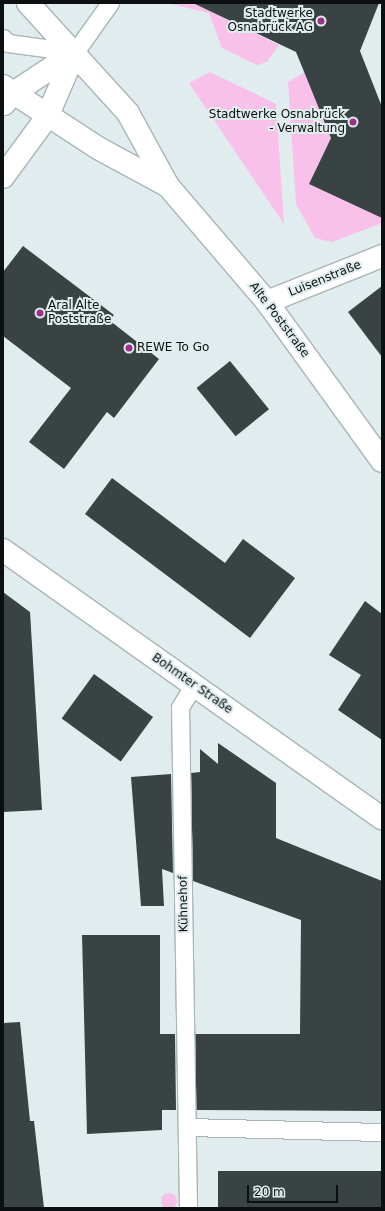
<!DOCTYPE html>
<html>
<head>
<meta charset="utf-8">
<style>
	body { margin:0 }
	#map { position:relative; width:385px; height:1211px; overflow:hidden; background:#e0eced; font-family:"DejaVu Sans",sans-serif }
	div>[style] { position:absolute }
	.green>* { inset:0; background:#f9c0ea }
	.round { border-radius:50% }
	.building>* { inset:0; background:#394344; transform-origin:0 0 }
	.roads { filter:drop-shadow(1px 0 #a9b5b6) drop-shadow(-1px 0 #a9b5b6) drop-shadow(0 1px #a9b5b6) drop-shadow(0 -1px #a9b5b6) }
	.service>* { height:17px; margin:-8.5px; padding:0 8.5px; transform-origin:8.5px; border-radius:8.5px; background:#fff }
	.minor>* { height:22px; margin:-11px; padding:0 11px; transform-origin:11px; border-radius:11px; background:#fff }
	.secondary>* { height:22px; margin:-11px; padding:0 11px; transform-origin:11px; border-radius:11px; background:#fff }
	.dots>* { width:11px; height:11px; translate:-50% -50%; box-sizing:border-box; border:2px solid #e0eced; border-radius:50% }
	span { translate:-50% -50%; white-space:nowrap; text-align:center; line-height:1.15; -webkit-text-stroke:4px #e0eced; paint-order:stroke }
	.poi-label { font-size:12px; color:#0c1010 }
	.right { translate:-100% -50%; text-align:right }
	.left { translate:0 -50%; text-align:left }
	.street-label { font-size:12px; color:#0c1010 }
	.frame { position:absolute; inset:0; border:4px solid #0c1010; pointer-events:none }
	.scale { position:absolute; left:247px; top:1185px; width:91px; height:18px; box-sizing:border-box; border:2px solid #0c1010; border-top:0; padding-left:5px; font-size:12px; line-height:14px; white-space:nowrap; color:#0c1010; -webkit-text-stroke:3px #e0eced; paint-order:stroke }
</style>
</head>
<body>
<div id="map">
	<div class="green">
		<i style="clip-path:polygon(167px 3px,215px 3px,220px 16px,279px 45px,267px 62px,257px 65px,222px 48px,209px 13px)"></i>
		<i style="clip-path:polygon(210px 72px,276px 104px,284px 224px,189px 83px)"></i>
		<i style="clip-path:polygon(305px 72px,331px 138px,309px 184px,382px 214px,382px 223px,332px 242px,315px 238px,296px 204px,288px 82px)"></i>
		<i class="round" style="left:161px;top:1193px;width:16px;height:16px"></i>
	</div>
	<div class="building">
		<i style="clip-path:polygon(193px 3px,379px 3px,360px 51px,382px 107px,382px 218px,309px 184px,331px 138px,296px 52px)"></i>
		<i style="clip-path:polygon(23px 246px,114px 315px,109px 320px,159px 359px,114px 418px,107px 412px,64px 469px,29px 442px,71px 388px,3px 336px,3px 272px)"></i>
		<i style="clip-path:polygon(382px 286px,382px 357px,348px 312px)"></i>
		<i style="left:230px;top:361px;width:62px;height:43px;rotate:51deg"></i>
		<i style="clip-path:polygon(112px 478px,225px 563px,243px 539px,295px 578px,250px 638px,85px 514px)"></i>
		<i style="clip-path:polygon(3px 592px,30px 612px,42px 810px,3px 812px)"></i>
		<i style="clip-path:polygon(365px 601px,382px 614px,382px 740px,338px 710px,361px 675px,329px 655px)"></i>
		<i style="left:94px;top:674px;width:73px;height:55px;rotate:36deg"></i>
		<i style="clip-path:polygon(218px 743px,276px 783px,276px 838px,382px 881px,382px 1111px,196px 1110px,195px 1034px,300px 1034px,301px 920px,193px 881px,191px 773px,200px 772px,200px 749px,218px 764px)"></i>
		<i style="clip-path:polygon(171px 774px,173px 873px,162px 869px,164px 906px,141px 906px,131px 777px)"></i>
		<i style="clip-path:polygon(82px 935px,160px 935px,160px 1034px,175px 1034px,176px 1110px,162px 1110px,162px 1130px,87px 1134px)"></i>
		<i style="clip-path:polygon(20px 1022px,30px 1121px,34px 1121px,44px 1208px,3px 1208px,3px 1023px)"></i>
		<i style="left:382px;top:1171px;width:37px;height:164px;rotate:90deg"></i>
	</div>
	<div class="roads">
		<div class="service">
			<i style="left:3px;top:38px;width:7px;rotate:45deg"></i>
			<i style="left:8px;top:43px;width:68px;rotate:7.7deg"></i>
			<i style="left:75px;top:52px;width:60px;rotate:-54.5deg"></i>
			<i style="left:188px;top:1127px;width:194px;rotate:1.5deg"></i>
			<i style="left:188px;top:1208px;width:501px;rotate:-90.91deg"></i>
			<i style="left:180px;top:707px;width:26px;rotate:-58deg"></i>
		</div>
		<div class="minor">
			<i style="left:267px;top:302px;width:124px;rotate:-21.8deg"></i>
			<i style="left:3px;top:550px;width:464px;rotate:35.3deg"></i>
		</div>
		<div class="secondary">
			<i style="left:28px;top:3px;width:149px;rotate:47.7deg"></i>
			<i style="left:128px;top:113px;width:83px;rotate:61.3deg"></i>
			<i style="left:168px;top:186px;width:153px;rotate:49.5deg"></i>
			<i style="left:267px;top:302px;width:196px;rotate:54.1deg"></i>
			<i style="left:3px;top:86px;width:113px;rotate:33.1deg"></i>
			<i style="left:98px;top:148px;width:80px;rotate:28.5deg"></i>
			<i style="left:4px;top:104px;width:13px;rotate:-51deg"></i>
			<i style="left:12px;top:94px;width:76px;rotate:-33.7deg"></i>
			<i style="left:3px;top:177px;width:74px;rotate:-53.7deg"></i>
			<i style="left:47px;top:117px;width:71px;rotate:-66.7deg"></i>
		</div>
	</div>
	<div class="dots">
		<i style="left:321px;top:21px;background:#a02f8c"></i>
		<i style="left:353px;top:122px;background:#a02f8c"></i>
		<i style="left:40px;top:313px;background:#a02f8c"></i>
		<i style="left:129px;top:348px;background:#a02f8c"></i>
	</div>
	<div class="poi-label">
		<span class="right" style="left:313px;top:21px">Stadtwerke<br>Osnabrück AG</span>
		<span class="right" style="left:345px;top:122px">Stadtwerke Osnabrück<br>- Verwaltung</span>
		<span class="left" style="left:48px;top:313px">Aral Alte<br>Poststraße</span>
		<span class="left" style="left:137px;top:348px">REWE To Go</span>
	</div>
	<div class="street-label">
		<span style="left:325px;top:279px;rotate:-22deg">Luisenstraße</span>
		<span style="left:279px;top:320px;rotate:53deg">Alte Poststraße</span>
		<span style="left:192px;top:684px;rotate:35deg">Bohmter Straße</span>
		<span style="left:184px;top:904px;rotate:-91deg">Kühnehof</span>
	</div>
	<div class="frame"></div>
	<div class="scale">20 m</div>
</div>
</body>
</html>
